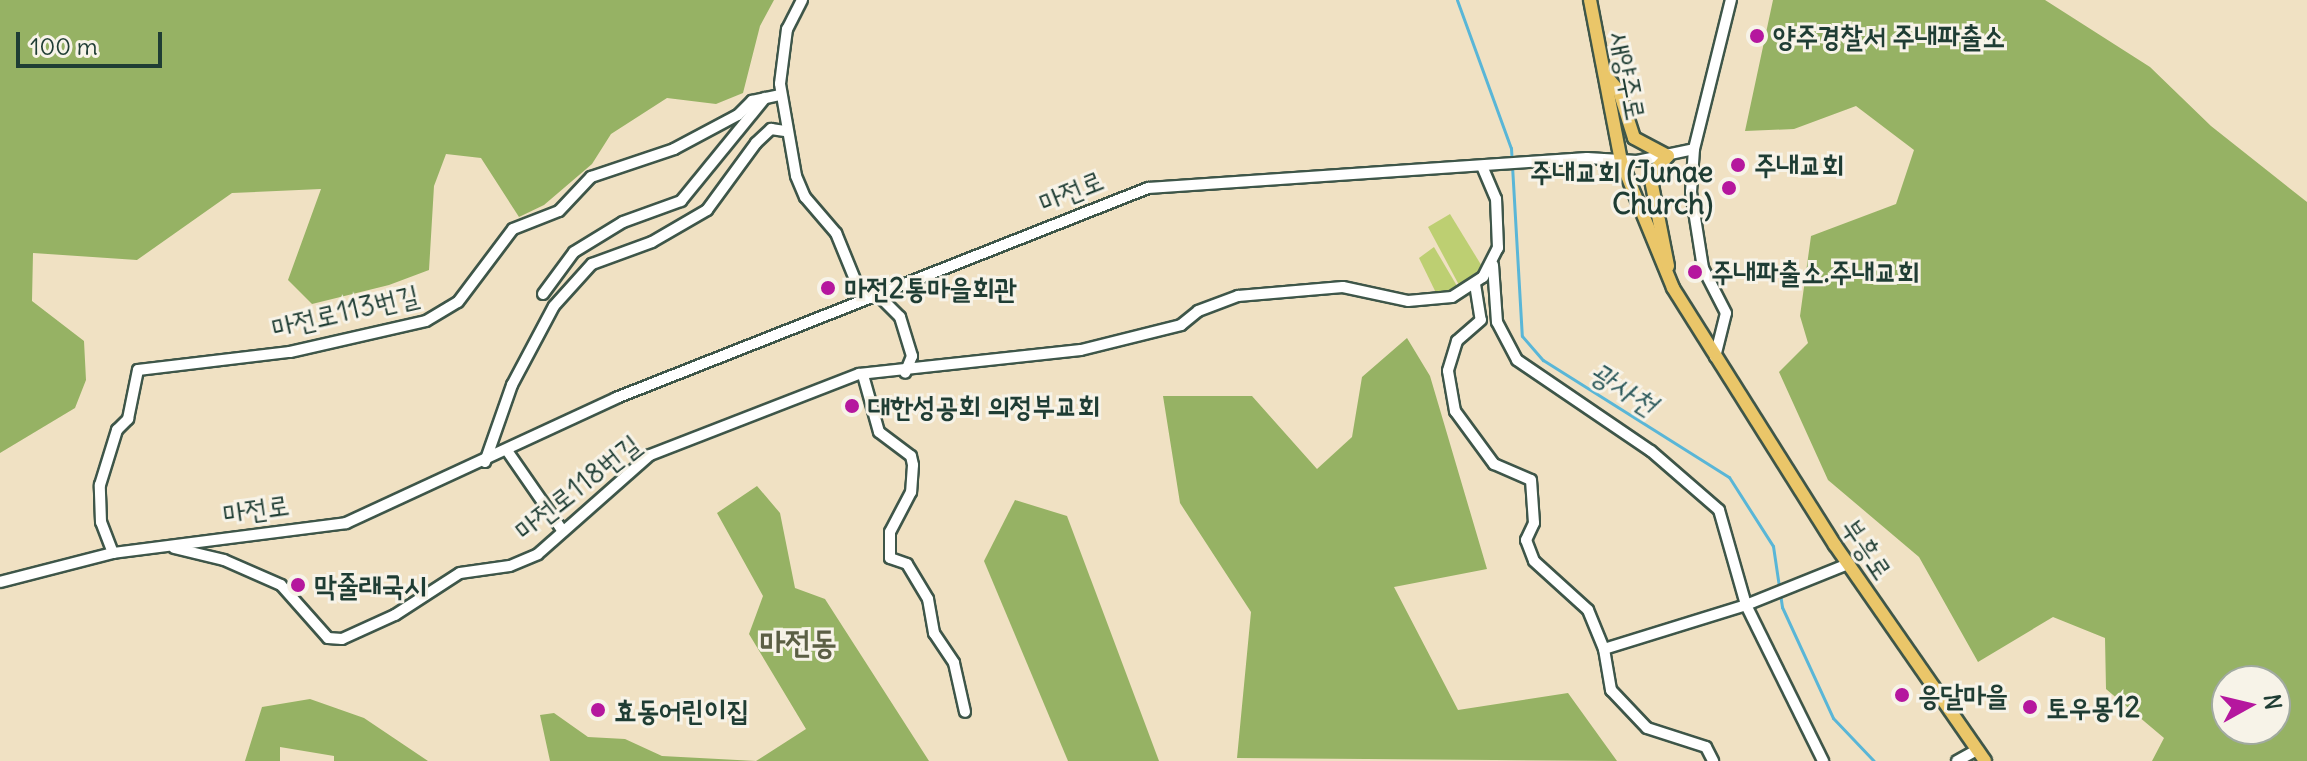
<!DOCTYPE html>
<html>
<head>
<meta charset="utf-8">
<style>
	body { margin:0 }
	#map { position:relative; width:2307px; height:761px; overflow:hidden; background:#f0e1c3; font-family:Delius,"Poor Story",sans-serif }
	div>[style] { position:absolute }
	.green>* { inset:0; background:#bdcf72 }
	.forest>* { inset:0; background:#96b264 }
	.stream>* { height:3px; margin:-1.5px; padding:0 1.5px; transform-origin:1.5px; border-radius:1.5px; background:#59b6d7 }
	.roads { filter:drop-shadow(2px 0 #3e5649) drop-shadow(-2px 0 #3e5649) drop-shadow(0 2px #3e5649) drop-shadow(0 -2px #3e5649) }
	.minor>* { height:10px; margin:-5px; padding:0 5px; transform-origin:5px; border-radius:5px; background:#fff }
	.major>* { height:12px; margin:-6px; padding:0 6px; transform-origin:6px; border-radius:6px; background:#eac669 }
	.dots>* { width:22px; height:22px; translate:-50% -50%; box-sizing:border-box; border:4px solid #f7f3e8; border-radius:50% }
	span { translate:-50% -50%; white-space:nowrap; text-align:center; line-height:1.15; -webkit-text-stroke:6px #f7f3e8; paint-order:stroke }
	.poi-label { font-size:28px; color:#1f3d34; font-weight:700 }
	.left { translate:0 -50%; text-align:left }
	.right { translate:-100% -50%; text-align:right }
	.street-label { font-size:28px; color:#1f3d34 }
	.water-label { font-size:30px; color:#2e5b5d; font-style:italic }
	.quarter-label { font-size:32px; color:#5b5f44; font-weight:700 }
	.north { position:absolute; left:2211px; top:665px; width:80px; height:80px; box-sizing:border-box; background:#f7f3e8; border:2px solid #a1aaa0; border-radius:50%; rotate:82deg; font-size:22px; font-weight:700; line-height:32px; text-align:center; color:#1f3d34 }
	.north::after { content:''; display:block; margin:auto; width:28px; height:36px; background:#b5179e; clip-path:polygon(50% 0,100% 100%,50% 72%,0 100%) }
	.scale { position:absolute; left:16px; top:32px; width:146px; height:36px; box-sizing:border-box; border:4px solid #1f3d34; border-top:0; padding-left:10px; font-size:24px; line-height:28px; white-space:nowrap; color:#1f3d34; -webkit-text-stroke:6px #f7f3e8; paint-order:stroke }
</style>
</head>
<body>
<div id="map">
	<div class="green">
		<i style="clip-path:polygon(1450px 214px,1483px 268px,1459px 285px,1428px 227px)"></i>
		<i style="clip-path:polygon(1434px 247px,1457px 286px,1438px 297px,1419px 258px)"></i>
	</div>
	<div class="forest">
		<i style="clip-path:polygon(0 0,774px 0,760px 26px,743px 93px,716px 104px,667px 98px,611px 134px,592px 164px,544px 205px,519px 217px,481px 158px,446px 154px,434px 186px,429px 270px,389px 285px,312px 304px,288px 280px,321px 189px,232px 193px,137px 260px,33px 253px,32px 301px,84px 341px,86px 380px,75px 408px,0 453px)"></i>
		<i style="clip-path:polygon(evenodd,1773px 0,2045px 0,2150px 67px,2211px 126px,2307px 202px,2307px 761px,2152px 761px,2164px 738px,2106px 689px,2105px 638px,2053px 617px,1978px 662px,1919px 557px,1828px 480px,1779px 372px,1808px 343px,1800px 316px,1811px 236px,1896px 204px,1914px 150px,1856px 106px,1794px 129px,1745px 131px,1773px 0,2227px 681px,2275px 681px,2275px 729px,2227px 729px,2227px 681px)"></i>
		<i style="clip-path:polygon(1407px 338px,1430px 376px,1487px 569px,1394px 587px,1458px 710px,1568px 693px,1617px 761px,1237px 758px,1251px 612px,1180px 503px,1163px 396px,1252px 396px,1317px 469px,1352px 437px,1362px 377px)"></i>
		<i style="clip-path:polygon(757px 486px,780px 513px,795px 588px,825px 599px,929px 761px,550px 761px,540px 715px,554px 713px,588px 737px,625px 739px,662px 756px,756px 761px,806px 729px,749px 634px,763px 596px,717px 513px)"></i>
		<i style="clip-path:polygon(1015px 500px,1067px 516px,1159px 761px,1068px 761px,984px 561px)"></i>
		<i style="clip-path:polygon(310px 699px,364px 718px,428px 761px,334px 761px,334px 756px,280px 747px,280px 761px,245px 761px,262px 707px)"></i>
	</div>
	<div class="stream">
		<i style="left:1457px;top:0;width:158px;rotate:70deg"></i>
		<i style="left:1511px;top:148px;width:188px;rotate:86.7deg"></i>
		<i style="left:1522px;top:336px;width:32px;rotate:49deg"></i>
		<i style="left:1543px;top:360px;width:220px;rotate:32.2deg"></i>
		<i style="left:1729px;top:477px;width:82px;rotate:57.5deg"></i>
		<i style="left:1773px;top:546px;width:62px;rotate:81.6deg"></i>
		<i style="left:1782px;top:607px;width:122px;rotate:65.3deg"></i>
		<i style="left:1833px;top:718px;width:59px;rotate:46.4deg"></i>
	</div>
	<div class="roads">
		<div class="minor">
			<i style="left:802px;top:0;width:33px;rotate:117deg"></i>
			<i style="left:787px;top:29px;width:55px;rotate:97.3deg"></i>
			<i style="left:780px;top:84px;width:93px;rotate:80.1deg"></i>
			<i style="left:796px;top:176px;width:23px;rotate:67deg"></i>
			<i style="left:805px;top:197px;width:48px;rotate:49.3deg"></i>
			<i style="left:836px;top:233px;width:58px;rotate:67.8deg"></i>
			<i style="left:858px;top:287px;width:19px;rotate:18deg"></i>
			<i style="left:876px;top:293px;width:34px;rotate:45deg"></i>
			<i style="left:900px;top:317px;width:41px;rotate:72.9deg"></i>
			<i style="left:912px;top:356px;width:18px;rotate:112deg"></i>
			<i style="left:1493px;top:265px;width:57px;rotate:86deg"></i>
			<i style="left:1497px;top:322px;width:43px;rotate:62.2deg"></i>
			<i style="left:1517px;top:360px;width:162px;rotate:34.2deg"></i>
			<i style="left:1651px;top:451px;width:90px;rotate:40.9deg"></i>
			<i style="left:1719px;top:510px;width:99px;rotate:74.1deg"></i>
			<i style="left:1746px;top:605px;width:174px;rotate:63.7deg"></i>
			<i style="left:1475px;top:284px;width:36px;rotate:81deg"></i>
			<i style="left:1481px;top:320px;width:32px;rotate:139deg"></i>
			<i style="left:1457px;top:341px;width:31px;rotate:107deg"></i>
			<i style="left:1448px;top:371px;width:41px;rotate:80.1deg"></i>
			<i style="left:1455px;top:411px;width:66px;rotate:53.7deg"></i>
			<i style="left:1494px;top:464px;width:40px;rotate:23.4deg"></i>
			<i style="left:1531px;top:480px;width:43px;rotate:86deg"></i>
			<i style="left:1534px;top:523px;width:19px;rotate:115deg"></i>
			<i style="left:1526px;top:540px;width:22px;rotate:69deg"></i>
			<i style="left:1534px;top:561px;width:73px;rotate:42.2deg"></i>
			<i style="left:1588px;top:610px;width:42px;rotate:67.7deg"></i>
			<i style="left:1604px;top:649px;width:42px;rotate:80.3deg"></i>
			<i style="left:1611px;top:690px;width:52px;rotate:46.5deg"></i>
			<i style="left:1647px;top:728px;width:62px;rotate:17.9deg"></i>
			<i style="left:1706px;top:747px;width:16px;rotate:63deg"></i>
			<i style="left:543px;top:294px;width:52px;rotate:-53.6deg"></i>
			<i style="left:574px;top:252px;width:57px;rotate:-31.5deg"></i>
			<i style="left:623px;top:222px;width:62px;rotate:-19.9deg"></i>
			<i style="left:681px;top:201px;width:133px;rotate:-50.8deg"></i>
			<i style="left:1715px;top:357px;width:45px;rotate:-76deg"></i>
			<i style="left:1726px;top:313px;width:51px;rotate:-117.1deg"></i>
			<i style="left:1703px;top:268px;width:77px;rotate:-99deg"></i>
			<i style="left:1691px;top:192px;width:43px;rotate:-86deg"></i>
			<i style="left:1694px;top:149px;width:154px;rotate:-76.1deg"></i>
			<i style="left:863px;top:375px;width:59px;rotate:74.3deg"></i>
			<i style="left:879px;top:432px;width:40px;rotate:37deg"></i>
			<i style="left:911px;top:456px;width:9px;rotate:77deg"></i>
			<i style="left:913px;top:465px;width:27px;rotate:94deg"></i>
			<i style="left:911px;top:492px;width:45px;rotate:117.7deg"></i>
			<i style="left:890px;top:532px;width:26px;rotate:90deg"></i>
			<i style="left:890px;top:558px;width:18px;rotate:19deg"></i>
			<i style="left:907px;top:564px;width:41px;rotate:59deg"></i>
			<i style="left:928px;top:599px;width:35px;rotate:80deg"></i>
			<i style="left:934px;top:633px;width:36px;rotate:56deg"></i>
			<i style="left:954px;top:663px;width:50px;rotate:77.3deg"></i>
			<i style="left:508px;top:452px;width:95px;rotate:55.3deg"></i>
			<i style="left:485px;top:462px;width:82px;rotate:-70.7deg"></i>
			<i style="left:512px;top:385px;width:89px;rotate:-62deg"></i>
			<i style="left:554px;top:306px;width:57px;rotate:-47.9deg"></i>
			<i style="left:592px;top:264px;width:64px;rotate:-20.1deg"></i>
			<i style="left:652px;top:242px;width:64px;rotate:-30.2deg"></i>
			<i style="left:707px;top:210px;width:83px;rotate:-53.8deg"></i>
			<i style="left:756px;top:143px;width:21px;rotate:-43deg"></i>
			<i style="left:771px;top:129px;width:14px;rotate:8deg"></i>
			<i style="left:174px;top:548px;width:51px;rotate:13.5deg"></i>
			<i style="left:224px;top:560px;width:62px;rotate:23.7deg"></i>
			<i style="left:281px;top:585px;width:71px;rotate:48.4deg"></i>
			<i style="left:328px;top:638px;width:14px;rotate:4deg"></i>
			<i style="left:342px;top:639px;width:58px;rotate:-24.4deg"></i>
			<i style="left:395px;top:615px;width:77px;rotate:-32.9deg"></i>
			<i style="left:460px;top:573px;width:50px;rotate:-8deg"></i>
			<i style="left:510px;top:566px;width:30px;rotate:-23deg"></i>
			<i style="left:538px;top:554px;width:149px;rotate:-41.5deg"></i>
			<i style="left:650px;top:455px;width:224px;rotate:-21.2deg"></i>
			<i style="left:859px;top:374px;width:223px;rotate:-6.2deg"></i>
			<i style="left:1081px;top:350px;width:103px;rotate:-14deg"></i>
			<i style="left:1181px;top:325px;width:22px;rotate:-39deg"></i>
			<i style="left:1198px;top:311px;width:43px;rotate:-20.6deg"></i>
			<i style="left:1238px;top:296px;width:105px;rotate:-4.9deg"></i>
			<i style="left:1343px;top:287px;width:66px;rotate:12.2deg"></i>
			<i style="left:1408px;top:301px;width:44px;rotate:-5.2deg"></i>
			<i style="left:1452px;top:297px;width:37px;rotate:-33deg"></i>
			<i style="left:1483px;top:277px;width:33px;rotate:-63deg"></i>
			<i style="left:1498px;top:248px;width:49px;rotate:-92.3deg"></i>
			<i style="left:1496px;top:199px;width:34px;rotate:-113deg"></i>
			<i style="left:113px;top:553px;width:33px;rotate:-111deg"></i>
			<i style="left:101px;top:522px;width:37px;rotate:-92deg"></i>
			<i style="left:100px;top:485px;width:58px;rotate:-72.8deg"></i>
			<i style="left:117px;top:430px;width:16px;rotate:-45deg"></i>
			<i style="left:128px;top:419px;width:50px;rotate:-78.5deg"></i>
			<i style="left:138px;top:370px;width:153px;rotate:-6.8deg"></i>
			<i style="left:290px;top:352px;width:139px;rotate:-12.8deg"></i>
			<i style="left:426px;top:321px;width:37px;rotate:-31deg"></i>
			<i style="left:458px;top:302px;width:91px;rotate:-53deg"></i>
			<i style="left:513px;top:229px;width:49px;rotate:-21.4deg"></i>
			<i style="left:559px;top:211px;width:47px;rotate:-46.7deg"></i>
			<i style="left:591px;top:177px;width:88px;rotate:-18.6deg"></i>
			<i style="left:674px;top:149px;width:72px;rotate:-28deg"></i>
			<i style="left:738px;top:115px;width:20px;rotate:-45deg"></i>
			<i style="left:752px;top:101px;width:29px;rotate:-12deg"></i>
			<i style="left:0;top:582px;width:117px;rotate:-14.4deg"></i>
			<i style="left:113px;top:553px;width:235px;rotate:-7.3deg"></i>
			<i style="left:346px;top:523px;width:298px;rotate:-24.8deg"></i>
			<i style="left:616px;top:398px;width:572px;rotate:-21.54deg"></i>
			<i style="left:1148px;top:188px;width:440px;rotate:-3.9deg"></i>
			<i style="left:1587px;top:158px;width:50px;rotate:3.4deg"></i>
			<i style="left:1637px;top:161px;width:58px;rotate:-11.9deg"></i>
			<i style="left:1604px;top:649px;width:149px;rotate:-17.2deg"></i>
			<i style="left:1746px;top:605px;width:110px;rotate:-21.9deg"></i>
			<i style="left:1957px;top:761px;width:23px;rotate:-29deg"></i>
		</div>
		<div class="major">
			<i style="left:1590px;top:0;width:164px;rotate:79.1deg"></i>
			<i style="left:1621px;top:161px;width:137px;rotate:67.7deg"></i>
			<i style="left:1673px;top:288px;width:304px;rotate:57.8deg"></i>
			<i style="left:1835px;top:545px;width:263px;rotate:55.2deg"></i>
			<i style="left:1606px;top:76px;width:20px;rotate:49deg"></i>
			<i style="left:1619px;top:91px;width:49px;rotate:72.3deg"></i>
			<i style="left:1634px;top:138px;width:38px;rotate:28deg"></i>
			<i style="left:1668px;top:156px;width:26px;rotate:133deg"></i>
			<i style="left:1650px;top:175px;width:93px;rotate:78.8deg"></i>
		</div>
	</div>
	<div class="dots">
		<i style="left:1757px;top:36px;background:#b5179e"></i>
		<i style="left:1738px;top:165px;background:#b5179e"></i>
		<i style="left:1729px;top:188px;background:#b5179e"></i>
		<i style="left:1695px;top:272px;background:#b5179e"></i>
		<i style="left:828px;top:288px;background:#b5179e"></i>
		<i style="left:852px;top:406px;background:#b5179e"></i>
		<i style="left:298px;top:585px;background:#b5179e"></i>
		<i style="left:1902px;top:695px;background:#b5179e"></i>
		<i style="left:2030px;top:707px;background:#b5179e"></i>
		<i style="left:598px;top:710px;background:#b5179e"></i>
	</div>
	<div class="poi-label">
		<span class="left" style="left:1773px;top:36px">양주경찰서 주내파출소</span>
		<span class="left" style="left:1754px;top:165px">주내교회</span>
		<span class="right" style="left:1713px;top:188px">주내교회 (Junae<br>Church)</span>
		<span class="left" style="left:1711px;top:272px">주내파출소.주내교회</span>
		<span class="left" style="left:844px;top:288px">마전2통마을회관</span>
		<span class="left" style="left:868px;top:406px">대한성공회 의정부교회</span>
		<span class="left" style="left:314px;top:585px">막줄래국시</span>
		<span class="left" style="left:1918px;top:695px">응달마을</span>
		<span class="left" style="left:2046px;top:707px">토우몽12</span>
		<span class="left" style="left:614px;top:710px">효동어린이집</span>
	</div>
	<div class="street-label">
		<span style="left:1628px;top:76px;rotate:79deg">새양주로</span>
		<span style="left:1071px;top:191px;rotate:-22deg">마전로</span>
		<span style="left:345px;top:311px;rotate:-13deg">마전로113번길</span>
		<span style="left:577px;top:487px;rotate:-38deg">마전로118번길</span>
		<span style="left:256px;top:509px;rotate:-8deg">마전로</span>
		<span style="left:1867px;top:549px;rotate:56deg">부흥로</span>
	</div>
	<div class="water-label">
		<span style="left:1624px;top:388px;rotate:32deg">광사천</span>
	</div>
	<div class="quarter-label">
		<span style="left:798px;top:642px">마전동</span>
	</div>
	<div class="north">N</div>
	<div class="scale">100 m</div>
</div>
</body>
</html>
